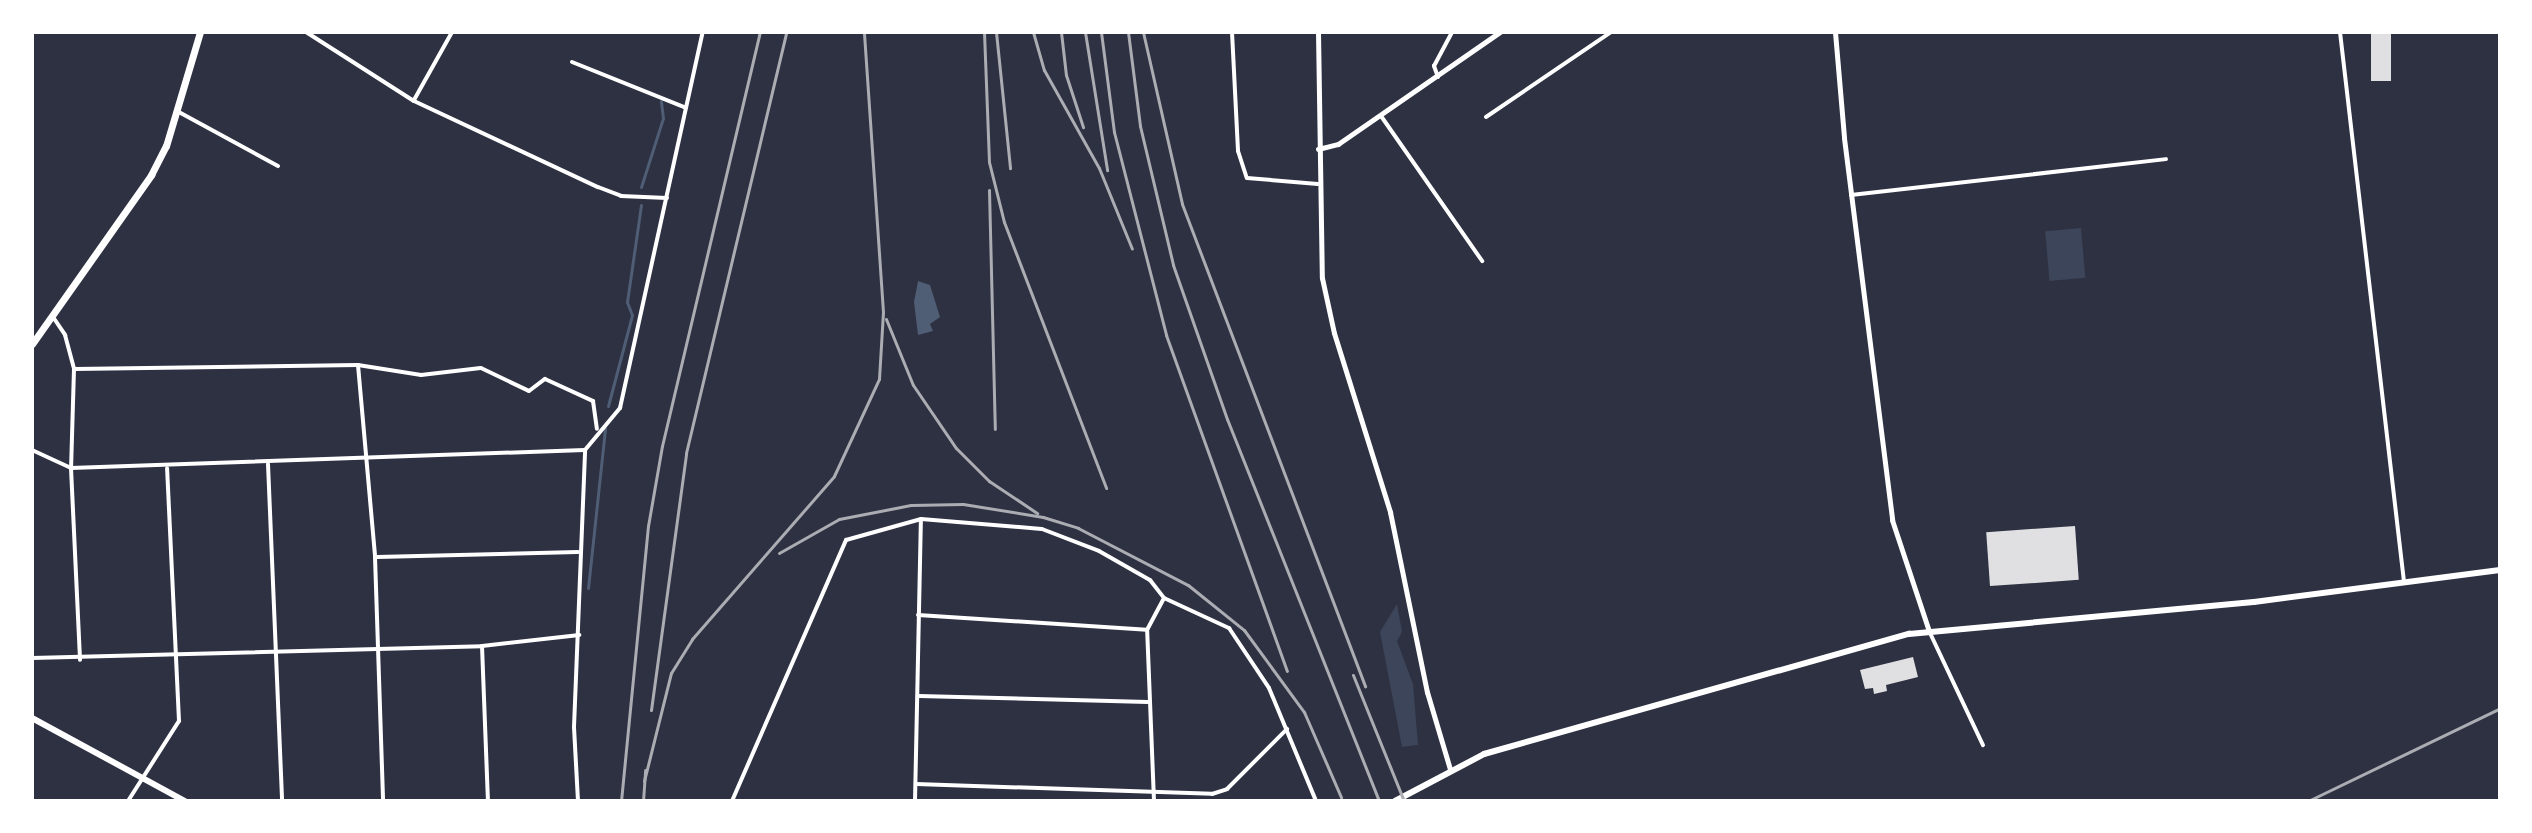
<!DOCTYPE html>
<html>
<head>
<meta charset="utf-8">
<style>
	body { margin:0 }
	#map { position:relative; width:2532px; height:833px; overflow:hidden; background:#2d3142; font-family:"Noto Sans",sans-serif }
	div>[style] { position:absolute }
	.green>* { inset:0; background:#3c4559; transform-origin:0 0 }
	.water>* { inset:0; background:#4f5d75 }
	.stream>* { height:3px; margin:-1.5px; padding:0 1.5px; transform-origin:1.5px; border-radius:1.5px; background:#4f5d75 }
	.building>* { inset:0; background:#e0e0e3; transform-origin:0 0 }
	.minor>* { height:4px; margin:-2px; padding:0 2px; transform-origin:2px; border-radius:2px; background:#fff }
	.tertiary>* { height:5px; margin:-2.5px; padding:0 2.5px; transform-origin:2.5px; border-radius:2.5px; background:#fff }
	.secondary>* { height:6px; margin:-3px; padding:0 3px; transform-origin:3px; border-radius:3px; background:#fff }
	.primary>* { height:7px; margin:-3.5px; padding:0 3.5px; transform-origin:3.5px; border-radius:3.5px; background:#fff }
	.rail>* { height:3px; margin:-1.5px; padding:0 1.5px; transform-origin:1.5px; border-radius:1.5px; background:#abadb3 }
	span { translate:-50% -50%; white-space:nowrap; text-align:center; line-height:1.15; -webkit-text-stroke:8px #fff; paint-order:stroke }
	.frame { position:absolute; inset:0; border:34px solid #fff; pointer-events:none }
</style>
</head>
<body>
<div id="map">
	<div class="green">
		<i style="left:2081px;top:228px;width:50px;height:36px;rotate:85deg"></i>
		<i style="clip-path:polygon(1397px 604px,1402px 632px,1397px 641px,1413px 684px,1418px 745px,1402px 747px,1380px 632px)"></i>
	</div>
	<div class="water">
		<i style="clip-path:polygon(918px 281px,930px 285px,940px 317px,930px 324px,933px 331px,918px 335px,914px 302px)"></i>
	</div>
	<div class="stream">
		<i style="left:641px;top:187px;width:72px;rotate:-72.3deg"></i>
		<i style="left:663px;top:118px;width:17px;rotate:-97deg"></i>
		<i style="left:608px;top:406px;width:94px;rotate:-75.2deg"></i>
		<i style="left:632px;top:315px;width:14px;rotate:-111deg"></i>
		<i style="left:627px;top:302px;width:98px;rotate:-81.8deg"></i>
		<i style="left:588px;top:588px;width:161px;rotate:-83.9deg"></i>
	</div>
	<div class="building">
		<i style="left:2371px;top:32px;width:20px;height:49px"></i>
		<i style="left:2075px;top:526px;width:54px;height:89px;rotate:86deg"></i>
		<i style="clip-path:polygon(1913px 657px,1918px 677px,1886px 685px,1887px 691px,1874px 694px,1873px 688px,1865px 689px,1860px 670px)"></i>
	</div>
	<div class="minor">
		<i style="left:306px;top:32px;width:128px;rotate:32.6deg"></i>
		<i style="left:414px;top:101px;width:203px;rotate:25.1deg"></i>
		<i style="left:598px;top:187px;width:25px;rotate:21deg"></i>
		<i style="left:621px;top:196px;width:46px;rotate:2.5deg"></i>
		<i style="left:1232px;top:32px;width:119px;rotate:87.1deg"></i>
		<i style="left:1238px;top:151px;width:28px;rotate:72deg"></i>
		<i style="left:1247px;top:178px;width:71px;rotate:4.8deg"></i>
		<i style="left:2340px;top:32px;width:554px;rotate:83.36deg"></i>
		<i style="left:572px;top:62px;width:121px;rotate:21.9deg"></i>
		<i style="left:1438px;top:77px;width:12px;rotate:-110deg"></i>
		<i style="left:1434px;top:66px;width:38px;rotate:-62deg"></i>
		<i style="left:414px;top:100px;width:78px;rotate:-60.8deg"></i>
		<i style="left:177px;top:111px;width:115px;rotate:28.6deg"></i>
		<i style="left:1381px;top:116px;width:177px;rotate:55.1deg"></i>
		<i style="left:1486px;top:117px;width:151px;rotate:-34.2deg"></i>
		<i style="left:1851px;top:195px;width:317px;rotate:-6.5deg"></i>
		<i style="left:53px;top:317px;width:22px;rotate:56deg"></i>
		<i style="left:65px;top:335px;width:35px;rotate:75deg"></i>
		<i style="left:74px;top:369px;width:99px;rotate:91.7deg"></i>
		<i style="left:71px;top:468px;width:192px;rotate:87.3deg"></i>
		<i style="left:358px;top:365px;width:193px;rotate:84.9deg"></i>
		<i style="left:375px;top:557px;width:244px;rotate:88.1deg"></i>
		<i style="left:74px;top:369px;width:284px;rotate:-0.8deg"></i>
		<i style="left:358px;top:365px;width:64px;rotate:9deg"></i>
		<i style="left:421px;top:375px;width:60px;rotate:-6.7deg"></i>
		<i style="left:481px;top:368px;width:53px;rotate:25.6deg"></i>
		<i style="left:529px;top:391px;width:20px;rotate:-37deg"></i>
		<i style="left:545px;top:379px;width:53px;rotate:24.6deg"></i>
		<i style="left:593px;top:401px;width:28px;rotate:82deg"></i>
		<i style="left:32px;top:450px;width:43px;rotate:24.8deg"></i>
		<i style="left:71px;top:468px;width:514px;rotate:-2.01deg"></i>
		<i style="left:268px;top:464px;width:337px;rotate:87.6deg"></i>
		<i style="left:377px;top:557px;width:201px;rotate:-1.4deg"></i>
		<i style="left:918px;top:615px;width:229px;rotate:3.7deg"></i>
		<i style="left:1930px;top:633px;width:124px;rotate:64.7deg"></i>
		<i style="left:482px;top:646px;width:155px;rotate:87.8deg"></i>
		<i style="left:32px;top:658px;width:450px;rotate:-1.5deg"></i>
		<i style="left:482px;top:646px;width:98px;rotate:-6.5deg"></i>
		<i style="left:919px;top:696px;width:229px;rotate:1.5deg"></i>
		<i style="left:916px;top:784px;width:296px;rotate:1.9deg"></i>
		<i style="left:1212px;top:794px;width:16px;rotate:-18deg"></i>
		<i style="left:1227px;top:789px;width:85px;rotate:-45deg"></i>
		<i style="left:128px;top:801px;width:95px;rotate:-57.5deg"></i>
		<i style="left:179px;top:721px;width:253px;rotate:-92.7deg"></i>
		<i style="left:578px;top:801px;width:74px;rotate:-93.1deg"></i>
		<i style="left:574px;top:727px;width:277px;rotate:-87.7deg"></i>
		<i style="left:585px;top:450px;width:55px;rotate:-50.2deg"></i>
		<i style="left:620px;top:408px;width:385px;rotate:-77.6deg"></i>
		<i style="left:732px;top:801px;width:285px;rotate:-66.4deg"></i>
		<i style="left:846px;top:540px;width:78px;rotate:-15.6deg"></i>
		<i style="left:921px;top:519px;width:121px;rotate:4.7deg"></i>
		<i style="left:1042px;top:529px;width:61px;rotate:21.1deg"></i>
		<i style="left:1099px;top:551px;width:59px;rotate:29.6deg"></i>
		<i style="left:1150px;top:580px;width:23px;rotate:52deg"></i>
		<i style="left:1164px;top:598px;width:72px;rotate:24.8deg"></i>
		<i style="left:1229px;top:628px;width:72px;rotate:56.3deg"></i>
		<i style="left:1269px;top:688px;width:122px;rotate:67.4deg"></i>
		<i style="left:915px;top:801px;width:281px;rotate:-88.8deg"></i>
		<i style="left:1154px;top:801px;width:171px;rotate:-92.3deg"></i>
		<i style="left:1147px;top:630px;width:36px;rotate:-62deg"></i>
	</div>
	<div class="tertiary">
		<i style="left:1318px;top:32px;width:246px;rotate:89.1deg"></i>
		<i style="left:1322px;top:278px;width:56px;rotate:77.7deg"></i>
		<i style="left:1334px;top:333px;width:188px;rotate:72.6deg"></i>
		<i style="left:1390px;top:512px;width:184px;rotate:78.4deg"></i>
		<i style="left:1427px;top:692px;width:80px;rotate:73.4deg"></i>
		<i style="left:1835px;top:32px;width:106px;rotate:85.1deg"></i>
		<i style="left:1844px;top:138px;width:385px;rotate:82.8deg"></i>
		<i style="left:1892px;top:520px;width:117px;rotate:71.6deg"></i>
		<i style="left:1318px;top:149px;width:21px;rotate:-14deg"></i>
		<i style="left:1338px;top:144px;width:197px;rotate:-34.7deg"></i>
	</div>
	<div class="secondary">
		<i style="left:32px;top:718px;width:174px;rotate:28.5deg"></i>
		<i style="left:1395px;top:801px;width:101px;rotate:-27.8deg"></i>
		<i style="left:1484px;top:754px;width:442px;rotate:-15.8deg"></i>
		<i style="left:1909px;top:634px;width:346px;rotate:-5.3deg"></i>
		<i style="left:2254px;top:602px;width:248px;rotate:-7.4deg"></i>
	</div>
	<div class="primary">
		<i style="left:32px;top:344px;width:207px;rotate:-54.8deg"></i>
		<i style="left:151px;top:175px;width:33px;rotate:-63deg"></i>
		<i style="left:166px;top:146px;width:119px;rotate:-73.4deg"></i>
	</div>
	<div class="rail">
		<i style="left:984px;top:32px;width:130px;rotate:87.8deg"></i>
		<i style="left:989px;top:162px;width:62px;rotate:76deg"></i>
		<i style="left:1004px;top:222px;width:285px;rotate:69deg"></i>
		<i style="left:996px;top:32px;width:137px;rotate:84.1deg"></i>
		<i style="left:1033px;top:32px;width:40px;rotate:74deg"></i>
		<i style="left:1044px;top:70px;width:112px;rotate:60.7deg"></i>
		<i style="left:1099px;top:168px;width:87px;rotate:67.8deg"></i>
		<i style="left:1061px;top:32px;width:43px;rotate:83.4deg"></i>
		<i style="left:1066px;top:75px;width:55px;rotate:71.9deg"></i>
		<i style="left:1085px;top:32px;width:140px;rotate:80.9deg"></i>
		<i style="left:1101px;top:32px;width:101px;rotate:82.6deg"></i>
		<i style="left:1114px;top:132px;width:210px;rotate:75.6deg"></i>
		<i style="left:1166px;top:335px;width:357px;rotate:70.2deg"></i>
		<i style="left:1128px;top:32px;width:95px;rotate:82.7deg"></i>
		<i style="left:1140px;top:126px;width:143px;rotate:76.6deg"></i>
		<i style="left:1173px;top:265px;width:163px;rotate:70.7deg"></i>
		<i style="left:1227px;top:419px;width:411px;rotate:68.3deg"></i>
		<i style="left:1143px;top:32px;width:176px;rotate:77.2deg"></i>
		<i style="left:1182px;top:204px;width:516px;rotate:69.21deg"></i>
		<i style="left:989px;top:190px;width:239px;rotate:88.6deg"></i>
		<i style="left:886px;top:319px;width:71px;rotate:67.8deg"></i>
		<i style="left:913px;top:385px;width:76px;rotate:55.7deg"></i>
		<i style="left:956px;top:448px;width:47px;rotate:45deg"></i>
		<i style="left:989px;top:481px;width:58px;rotate:33.7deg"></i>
		<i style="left:779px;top:553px;width:69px;rotate:-29.5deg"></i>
		<i style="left:839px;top:519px;width:73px;rotate:-11deg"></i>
		<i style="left:911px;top:505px;width:52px;rotate:-1.1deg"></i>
		<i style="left:963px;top:504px;width:81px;rotate:9.2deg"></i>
		<i style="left:1043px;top:517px;width:37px;rotate:17deg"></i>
		<i style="left:1078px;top:528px;width:124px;rotate:27.4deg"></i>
		<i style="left:1188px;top:585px;width:72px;rotate:38.8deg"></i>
		<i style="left:1244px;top:630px;width:102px;rotate:53.8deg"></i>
		<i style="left:1304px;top:712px;width:93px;rotate:66.5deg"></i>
		<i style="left:1353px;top:675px;width:136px;rotate:68deg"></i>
		<i style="left:651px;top:710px;width:259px;rotate:-82.2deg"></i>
		<i style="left:686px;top:453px;width:433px;rotate:-76.6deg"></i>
		<i style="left:644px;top:781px;width:111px;rotate:-76deg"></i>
		<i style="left:671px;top:673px;width:40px;rotate:-58deg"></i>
		<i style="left:692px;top:639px;width:216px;rotate:-48.9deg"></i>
		<i style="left:834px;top:476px;width:107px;rotate:-65.1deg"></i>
		<i style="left:879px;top:379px;width:67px;rotate:-86.6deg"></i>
		<i style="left:883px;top:312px;width:281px;rotate:-93.9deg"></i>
		<i style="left:621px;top:801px;width:276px;rotate:-84.4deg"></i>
		<i style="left:648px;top:526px;width:81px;rotate:-80.1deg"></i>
		<i style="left:662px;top:446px;width:425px;rotate:-76.7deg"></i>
		<i style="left:643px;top:801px;width:31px;rotate:-86deg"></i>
		<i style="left:2308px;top:801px;width:213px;rotate:-25.8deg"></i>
	</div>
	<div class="frame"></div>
</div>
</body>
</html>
